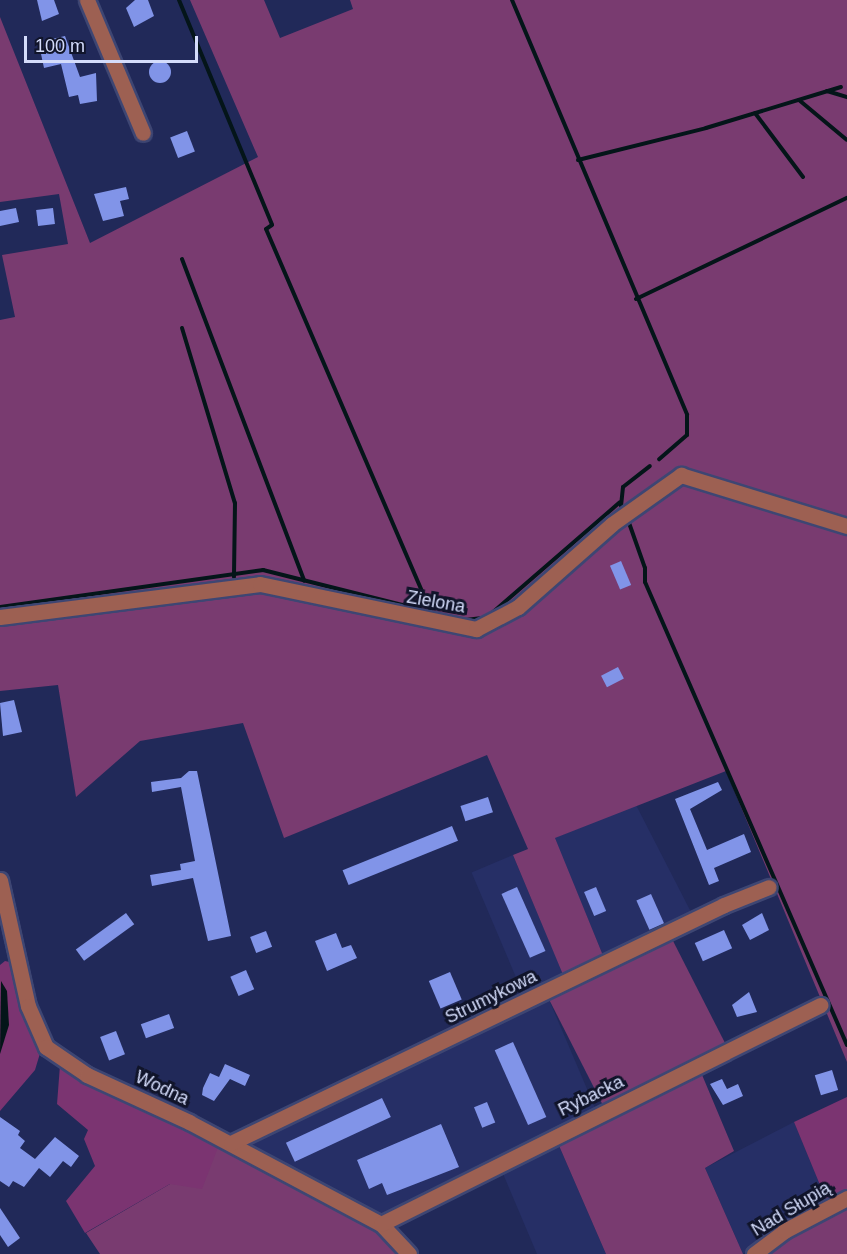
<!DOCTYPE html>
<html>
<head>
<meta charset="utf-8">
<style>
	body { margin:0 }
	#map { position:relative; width:847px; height:1254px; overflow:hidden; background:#212959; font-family:Helvetica,sans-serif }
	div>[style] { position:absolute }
	.built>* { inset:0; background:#262f66; transform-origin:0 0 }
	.green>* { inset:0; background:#793b70; transform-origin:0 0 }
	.forest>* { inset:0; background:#7b3471 }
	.water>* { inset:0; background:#041519 }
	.stream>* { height:4px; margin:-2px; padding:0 2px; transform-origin:2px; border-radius:2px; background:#041519 }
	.building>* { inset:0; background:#8194e8; transform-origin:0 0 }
	.round { border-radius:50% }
	.roads { filter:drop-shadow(2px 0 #3e4673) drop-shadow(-2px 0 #3e4673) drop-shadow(0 2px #3e4673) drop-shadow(0 -2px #3e4673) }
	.minor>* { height:15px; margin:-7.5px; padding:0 7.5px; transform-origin:7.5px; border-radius:7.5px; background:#9d6052 }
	span { translate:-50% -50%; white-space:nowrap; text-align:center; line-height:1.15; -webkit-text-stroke:6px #10142a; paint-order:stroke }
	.street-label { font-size:18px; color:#d4dcfb }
	.scale { position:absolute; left:24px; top:36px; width:174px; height:27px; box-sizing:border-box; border:3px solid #d4dcfb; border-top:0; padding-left:8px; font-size:18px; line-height:21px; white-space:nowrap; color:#d4dcfb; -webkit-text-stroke:4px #10142a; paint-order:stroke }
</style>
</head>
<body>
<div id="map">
	<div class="built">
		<i style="clip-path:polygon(636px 805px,693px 916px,604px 958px,554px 838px)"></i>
		<i style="left:513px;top:855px;width:138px;height:45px;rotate:67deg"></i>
		<i style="clip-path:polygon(547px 995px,596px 1110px,384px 1216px,247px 1142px)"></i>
		<i style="clip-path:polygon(794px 1122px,827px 1202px,743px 1254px,705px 1168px)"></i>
		<i style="clip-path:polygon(557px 1141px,606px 1254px,537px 1254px,501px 1169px)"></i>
	</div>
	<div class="green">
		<i style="clip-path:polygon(190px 0,264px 0,280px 38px,353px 9px,350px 0,847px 0,847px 1062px,726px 771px,555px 838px,604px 958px,564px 977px,513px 855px,528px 849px,487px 755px,284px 838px,243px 723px,140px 741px,76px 797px,58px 685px,0 691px,0 320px,15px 317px,2px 255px,68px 244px,59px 194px,0 202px,0 17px,90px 243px,258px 157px)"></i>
		<i style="left:671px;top:937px;width:121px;height:137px;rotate:63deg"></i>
		<i style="clip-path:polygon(700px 1070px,734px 1151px,705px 1168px,743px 1254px,606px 1254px,557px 1141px)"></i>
		<i style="clip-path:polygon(219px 1145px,378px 1228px,404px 1254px,100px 1254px,86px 1233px,170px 1184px)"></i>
		<i style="clip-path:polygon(847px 1205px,847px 1254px,765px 1254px,787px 1235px)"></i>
	</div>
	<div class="forest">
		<i style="clip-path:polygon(5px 961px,14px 963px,26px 1019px,41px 1050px,35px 1070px,0 1111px,0 965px)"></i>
		<i style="clip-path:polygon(60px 1065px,219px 1145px,202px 1189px,170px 1184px,85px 1233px,66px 1201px,95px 1166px,84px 1139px,88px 1130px,57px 1104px)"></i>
		<i style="clip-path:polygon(847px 1097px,847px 1192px,827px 1202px,794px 1122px)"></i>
	</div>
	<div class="water">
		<i style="clip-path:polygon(1px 981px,7px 991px,9px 1025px,0 1054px)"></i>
	</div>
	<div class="stream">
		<i style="left:179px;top:0;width:243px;rotate:67.5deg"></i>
		<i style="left:272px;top:225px;width:7px;rotate:146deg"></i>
		<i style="left:266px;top:229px;width:417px;rotate:66.7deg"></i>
		<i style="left:512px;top:0;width:450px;rotate:67.1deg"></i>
		<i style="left:687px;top:415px;width:20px;rotate:90deg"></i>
		<i style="left:687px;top:435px;width:37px;rotate:139deg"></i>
		<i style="left:827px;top:91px;width:21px;rotate:17deg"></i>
		<i style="left:799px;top:100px;width:62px;rotate:39.8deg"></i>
		<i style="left:755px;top:113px;width:80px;rotate:53.1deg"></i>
		<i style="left:578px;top:160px;width:132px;rotate:-14deg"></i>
		<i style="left:706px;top:128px;width:141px;rotate:-16.9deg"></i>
		<i style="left:182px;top:259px;width:344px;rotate:69.2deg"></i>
		<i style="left:636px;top:299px;width:234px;rotate:-25.6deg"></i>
		<i style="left:182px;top:328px;width:183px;rotate:73.2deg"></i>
		<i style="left:235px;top:503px;width:74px;rotate:90.8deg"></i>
		<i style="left:621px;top:506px;width:19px;rotate:-84deg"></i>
		<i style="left:623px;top:487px;width:34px;rotate:-38deg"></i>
		<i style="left:628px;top:520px;width:51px;rotate:70.5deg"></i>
		<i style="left:645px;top:568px;width:14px;rotate:90deg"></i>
		<i style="left:645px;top:582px;width:505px;rotate:66.43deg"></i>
		<i style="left:0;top:607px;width:266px;rotate:-8deg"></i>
		<i style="left:263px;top:570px;width:160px;rotate:14.1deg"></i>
		<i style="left:492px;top:613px;width:169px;rotate:-40.9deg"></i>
		<i style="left:466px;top:620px;width:16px;rotate:-7deg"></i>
	</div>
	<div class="building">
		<i style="clip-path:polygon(37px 0,54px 0,59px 14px,42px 21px)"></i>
		<i style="clip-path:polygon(135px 0,148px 0,154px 16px,134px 27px,126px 8px)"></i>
		<i style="clip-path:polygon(65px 36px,80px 77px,96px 73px,97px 101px,80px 104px,78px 95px,69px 97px,61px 64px,44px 68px,41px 54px,54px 51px,52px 39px)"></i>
		<i class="round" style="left:149px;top:61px;width:22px;height:22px"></i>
		<i style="left:187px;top:131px;width:22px;height:18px;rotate:69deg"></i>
		<i style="clip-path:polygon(126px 187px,129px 199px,120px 201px,124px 216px,103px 221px,94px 194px)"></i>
		<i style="clip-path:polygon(16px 208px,19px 222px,0 226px,0 211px)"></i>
		<i style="left:53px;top:208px;width:16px;height:17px;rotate:83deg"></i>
		<i style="left:621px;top:561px;width:26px;height:12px;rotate:67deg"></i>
		<i style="left:618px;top:667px;width:13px;height:19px;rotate:63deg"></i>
		<i style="clip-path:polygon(14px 700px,22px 732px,3px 736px,0 703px)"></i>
		<i style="clip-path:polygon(189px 771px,197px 771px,231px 936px,208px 941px,193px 878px,152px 886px,150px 875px,181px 870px,180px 864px,195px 861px,181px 787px,152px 792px,151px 782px,181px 778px)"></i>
		<i style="clip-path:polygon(718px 782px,722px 790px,690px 809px,707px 850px,744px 834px,751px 852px,714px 868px,719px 881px,709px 885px,675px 799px)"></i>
		<i style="left:488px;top:797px;width:16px;height:29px;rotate:72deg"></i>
		<i style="left:452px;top:826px;width:16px;height:118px;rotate:68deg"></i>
		<i style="left:517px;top:887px;width:70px;height:17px;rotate:66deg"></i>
		<i style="left:596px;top:887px;width:26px;height:13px;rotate:67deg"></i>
		<i style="left:651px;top:894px;width:32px;height:16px;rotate:66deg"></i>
		<i style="left:126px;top:913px;width:14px;height:62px;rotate:54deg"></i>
		<i style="clip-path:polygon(762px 913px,769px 930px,750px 940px,742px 925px)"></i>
		<i style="left:724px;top:930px;width:20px;height:32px;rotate:66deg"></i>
		<i style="left:266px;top:931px;width:17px;height:17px;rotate:69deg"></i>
		<i style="clip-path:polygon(336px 933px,342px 948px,351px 945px,357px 958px,327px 971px,315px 941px)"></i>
		<i style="left:246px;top:970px;width:21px;height:17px;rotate:67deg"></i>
		<i style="left:450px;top:972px;width:30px;height:23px;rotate:67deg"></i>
		<i style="clip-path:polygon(749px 992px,757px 1012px,737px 1017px,732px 1005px)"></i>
		<i style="left:169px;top:1014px;width:15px;height:30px;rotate:70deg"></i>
		<i style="left:116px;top:1031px;width:25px;height:17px;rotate:69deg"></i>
		<i style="left:513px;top:1042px;width:82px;height:20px;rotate:66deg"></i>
		<i style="clip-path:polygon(225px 1064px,250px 1075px,245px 1086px,230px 1079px,214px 1101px,202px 1095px,203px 1088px,210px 1073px,219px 1077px)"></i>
		<i style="left:832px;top:1070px;width:21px;height:18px;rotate:73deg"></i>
		<i style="clip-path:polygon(722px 1079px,727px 1089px,738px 1084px,743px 1096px,723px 1105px,710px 1084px)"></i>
		<i style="left:382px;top:1098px;width:21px;height:106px;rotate:65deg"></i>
		<i style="left:487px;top:1102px;width:22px;height:14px;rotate:68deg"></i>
		<i style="clip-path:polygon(0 1117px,20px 1131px,18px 1135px,25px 1141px,20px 1148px,35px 1159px,55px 1137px,79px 1156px,71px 1167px,63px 1161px,50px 1177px,39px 1168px,24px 1187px,13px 1181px,9px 1187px,0 1181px)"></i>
		<i style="clip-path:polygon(441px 1124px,459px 1167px,387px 1195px,382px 1183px,369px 1189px,357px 1160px)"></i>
		<i style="clip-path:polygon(0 1208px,20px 1238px,8px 1247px,0 1235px)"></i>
	</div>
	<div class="roads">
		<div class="minor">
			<i style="left:87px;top:0;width:144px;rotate:67.2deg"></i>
			<i style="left:0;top:617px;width:262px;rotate:-7.2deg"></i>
			<i style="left:260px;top:584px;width:221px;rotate:11.8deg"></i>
			<i style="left:476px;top:629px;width:47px;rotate:-27.6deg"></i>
			<i style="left:518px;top:607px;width:125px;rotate:-41.4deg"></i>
			<i style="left:612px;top:524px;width:85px;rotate:-35.4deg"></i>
			<i style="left:681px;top:475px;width:174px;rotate:17.1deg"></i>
			<i style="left:0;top:880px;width:129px;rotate:77.5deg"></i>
			<i style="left:28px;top:1006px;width:45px;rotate:66.3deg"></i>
			<i style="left:46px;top:1047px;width:50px;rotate:34.3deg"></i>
			<i style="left:87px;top:1075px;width:112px;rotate:24.7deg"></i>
			<i style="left:189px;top:1122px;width:217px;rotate:28deg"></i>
			<i style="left:381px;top:1224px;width:41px;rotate:47deg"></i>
			<i style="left:231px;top:1143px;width:547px;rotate:-25.77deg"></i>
			<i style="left:724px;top:905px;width:48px;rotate:-21.8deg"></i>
			<i style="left:381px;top:1224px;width:491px;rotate:-26.5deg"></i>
			<i style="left:754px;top:1254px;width:38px;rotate:-37deg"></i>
			<i style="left:784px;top:1231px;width:71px;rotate:-27.6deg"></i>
		</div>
	</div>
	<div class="street-label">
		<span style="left:436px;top:602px;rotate:10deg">Zielona</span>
		<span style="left:491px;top:997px;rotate:-26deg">Strumykowa</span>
		<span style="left:162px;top:1088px;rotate:25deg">Wodna</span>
		<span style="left:591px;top:1096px;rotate:-26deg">Rybacka</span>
		<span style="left:791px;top:1209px;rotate:-31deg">Nad Słupią</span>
	</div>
	<div class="scale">100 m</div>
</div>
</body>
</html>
